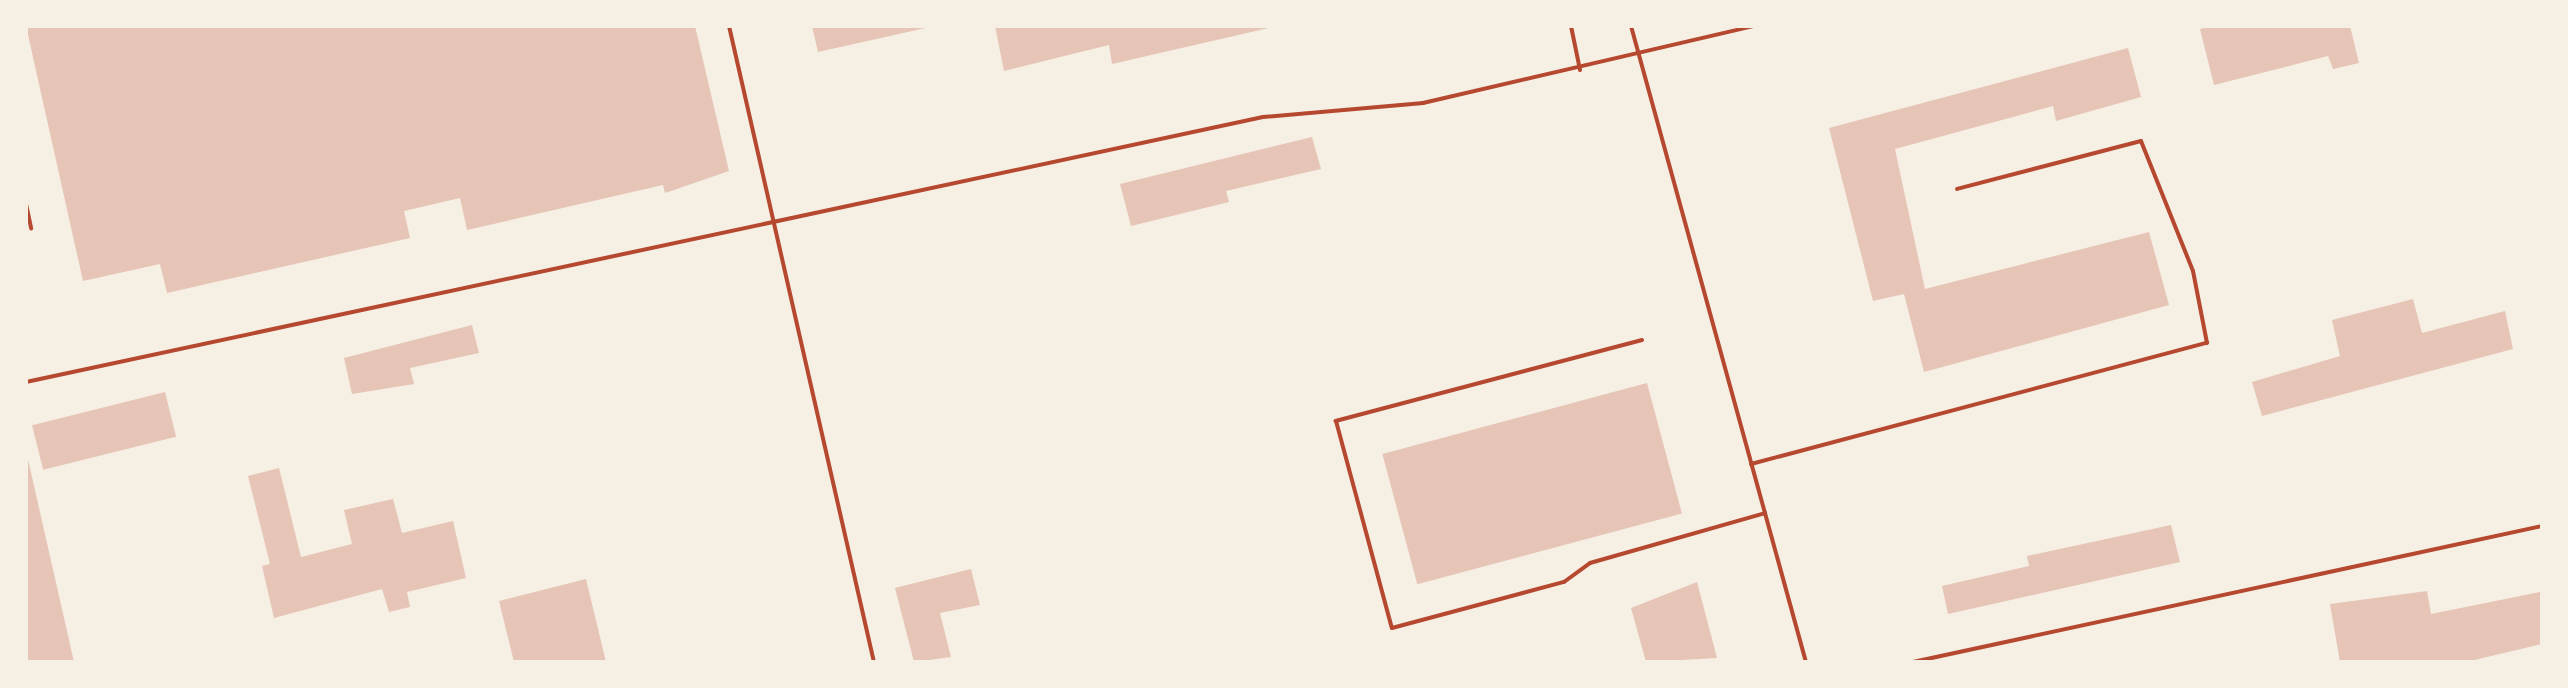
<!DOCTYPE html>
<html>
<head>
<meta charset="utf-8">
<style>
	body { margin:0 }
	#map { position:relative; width:2568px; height:688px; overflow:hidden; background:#f6efe4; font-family:"Noto Sans",sans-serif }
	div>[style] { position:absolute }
	.building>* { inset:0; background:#e6c5b7; transform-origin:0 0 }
	.service>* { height:4px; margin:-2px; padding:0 2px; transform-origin:2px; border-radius:2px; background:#b5482f }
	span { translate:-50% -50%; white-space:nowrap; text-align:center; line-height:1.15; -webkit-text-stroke:7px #f6efe4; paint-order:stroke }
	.frame { position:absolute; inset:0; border:28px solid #f6efe4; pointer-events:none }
</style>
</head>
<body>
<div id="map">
	<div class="building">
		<i style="clip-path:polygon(26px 26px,695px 26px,729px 171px,665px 193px,663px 185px,467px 230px,460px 198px,404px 211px,410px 238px,167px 293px,160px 264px,83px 281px)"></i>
		<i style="clip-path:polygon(812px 26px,930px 26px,930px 27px,818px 52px)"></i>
		<i style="clip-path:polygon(995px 26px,1273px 26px,1273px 27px,1112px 64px,1109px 45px,1004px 71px)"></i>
		<i style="clip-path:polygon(2214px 26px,2350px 26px,2359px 63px,2333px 69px,2328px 56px,2214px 85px,2200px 29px)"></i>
		<i style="clip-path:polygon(2128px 48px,2141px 97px,2056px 121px,2053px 106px,1895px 149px,1925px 289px,2149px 232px,2169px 305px,1924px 372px,1904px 294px,1873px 301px,1829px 128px)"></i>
		<i style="clip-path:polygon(1312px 137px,1321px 169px,1226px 191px,1229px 202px,1131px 226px,1120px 184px)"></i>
		<i style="clip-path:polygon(2413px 299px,2422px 333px,2505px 311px,2513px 349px,2262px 416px,2252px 382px,2340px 356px,2332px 320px)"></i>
		<i style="clip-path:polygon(472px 325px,479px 353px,410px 368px,414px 384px,352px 394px,344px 358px)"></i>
		<i style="left:1647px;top:383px;width:135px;height:274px;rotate:75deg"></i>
		<i style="left:165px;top:392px;width:46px;height:137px;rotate:76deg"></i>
		<i style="clip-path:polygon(26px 455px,27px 455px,74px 662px,26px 662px)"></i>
		<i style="clip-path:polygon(279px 468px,301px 557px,352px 544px,344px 510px,393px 499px,402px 533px,453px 521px,466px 578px,407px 592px,410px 607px,389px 612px,382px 589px,274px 618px,262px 566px,270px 564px,248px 476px)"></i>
		<i style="clip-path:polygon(2171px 525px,2180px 562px,1948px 614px,1942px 586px,2029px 566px,2027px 556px)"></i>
		<i style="clip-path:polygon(971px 569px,980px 605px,940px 613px,951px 657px,914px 662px,895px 588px)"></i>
		<i style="clip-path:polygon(2542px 576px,2542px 644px,2466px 662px,2340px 662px,2330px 604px,2427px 591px,2431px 614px,2540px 592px)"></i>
		<i style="clip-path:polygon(586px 579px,606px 662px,514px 662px,499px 601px)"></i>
		<i style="clip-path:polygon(1697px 582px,1717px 658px,1646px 662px,1631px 608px)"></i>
	</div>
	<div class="service">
		<i style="left:729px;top:26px;width:652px;rotate:77.16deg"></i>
		<i style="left:1571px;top:26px;width:45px;rotate:78.4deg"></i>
		<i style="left:1631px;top:26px;width:660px;rotate:74.62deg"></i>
		<i style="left:26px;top:204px;width:25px;rotate:78deg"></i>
		<i style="left:1642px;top:340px;width:317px;rotate:165.2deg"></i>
		<i style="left:1336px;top:421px;width:214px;rotate:74.9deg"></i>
		<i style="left:1392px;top:628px;width:178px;rotate:-15deg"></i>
		<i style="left:1564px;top:582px;width:32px;rotate:-36deg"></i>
		<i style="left:1590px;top:563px;width:182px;rotate:-15.9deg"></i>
		<i style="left:26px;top:382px;width:1265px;rotate:-12.09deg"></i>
		<i style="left:1263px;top:117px;width:161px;rotate:-5deg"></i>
		<i style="left:1423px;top:103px;width:339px;rotate:-13.1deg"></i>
		<i style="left:1751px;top:464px;width:472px;rotate:-14.9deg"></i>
		<i style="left:2207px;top:343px;width:73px;rotate:-101deg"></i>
		<i style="left:2193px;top:271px;width:140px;rotate:-111.8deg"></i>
		<i style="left:2141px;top:141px;width:190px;rotate:165.4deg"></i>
		<i style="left:1913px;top:662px;width:644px;rotate:-12.2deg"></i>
	</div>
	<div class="frame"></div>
</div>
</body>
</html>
